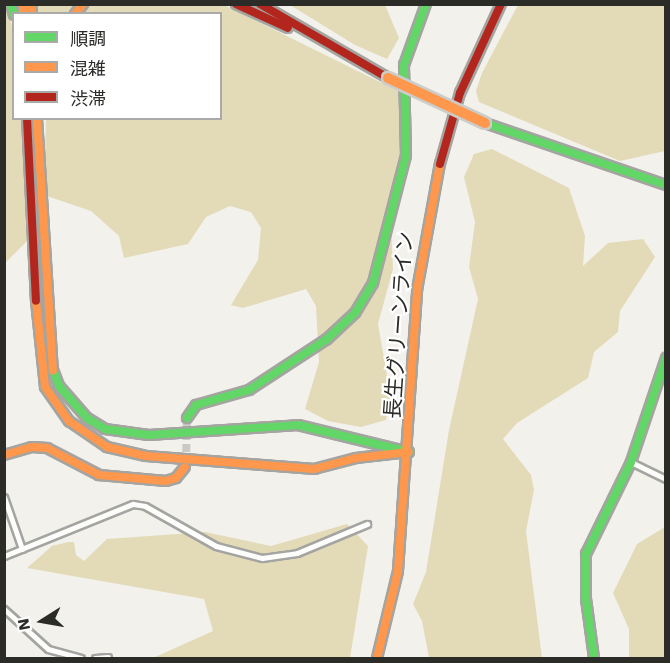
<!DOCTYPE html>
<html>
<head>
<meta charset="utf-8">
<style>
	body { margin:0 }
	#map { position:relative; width:670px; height:663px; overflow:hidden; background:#f2f1ec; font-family:"Work Sans","Noto Sans JP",sans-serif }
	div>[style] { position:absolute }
	.green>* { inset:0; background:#e3dab8 }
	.secondary-tunnel>* { height:8px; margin-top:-4px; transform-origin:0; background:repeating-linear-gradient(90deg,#cac9c5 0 8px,transparent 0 12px) }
	.roads { filter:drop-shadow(2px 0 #a4a4a1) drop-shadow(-2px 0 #a4a4a1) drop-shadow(0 2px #a4a4a1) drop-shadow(0 -2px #a4a4a1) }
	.street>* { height:5px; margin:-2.5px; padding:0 2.5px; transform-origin:2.5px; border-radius:2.5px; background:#fdfdfc }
	.fast>* { height:8px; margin:-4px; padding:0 4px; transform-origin:4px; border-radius:4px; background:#63d668 }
	.slow>* { height:8px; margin:-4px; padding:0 4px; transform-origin:4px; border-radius:4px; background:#ff974d }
	.jam>* { height:8px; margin:-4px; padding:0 4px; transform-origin:4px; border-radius:4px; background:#b3261e }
	.bridges { filter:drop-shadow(2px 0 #ccccc9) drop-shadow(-2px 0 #ccccc9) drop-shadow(0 2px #ccccc9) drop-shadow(0 -2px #ccccc9) }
	.slow-bridge>* { height:10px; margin:-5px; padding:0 5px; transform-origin:5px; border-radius:5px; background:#ff974d }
	span { translate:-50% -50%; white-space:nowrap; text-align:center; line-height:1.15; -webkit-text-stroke:4.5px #fff; paint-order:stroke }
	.street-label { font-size:21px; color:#2b2b28 }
	.frame { position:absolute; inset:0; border:6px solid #2b2b28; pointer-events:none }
	.legend { position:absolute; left:12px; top:12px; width:210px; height:108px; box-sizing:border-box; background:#fff; border:2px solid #aaaaa9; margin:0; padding:8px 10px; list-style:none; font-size:18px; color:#2b2b28 }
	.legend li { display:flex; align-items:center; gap:12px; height:30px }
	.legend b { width:30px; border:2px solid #aaaaa9 }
	.north { position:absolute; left:12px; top:591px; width:60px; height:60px; -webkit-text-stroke:4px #fff; paint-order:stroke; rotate:259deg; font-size:16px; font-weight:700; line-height:24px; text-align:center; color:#2b2b28 }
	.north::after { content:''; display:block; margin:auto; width:21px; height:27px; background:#2b2b28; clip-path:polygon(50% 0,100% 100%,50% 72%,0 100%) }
</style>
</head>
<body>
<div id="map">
	<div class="green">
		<i style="clip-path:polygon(6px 4px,13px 30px,14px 118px,25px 119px,30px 221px,27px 241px,5px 263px)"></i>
		<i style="clip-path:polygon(35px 5px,78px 5px,72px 13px,35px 14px)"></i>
		<i style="clip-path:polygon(87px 5px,224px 5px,402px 93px,403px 149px,390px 207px,393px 269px,378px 324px,391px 399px,386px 420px,361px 427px,328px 421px,305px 409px,319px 362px,316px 306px,306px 289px,243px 308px,231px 305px,258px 260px,261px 228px,251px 212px,230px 206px,206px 217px,188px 244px,124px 258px,119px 236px,91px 211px,44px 195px,46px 119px,220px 118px,220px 14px,81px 13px)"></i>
		<i style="clip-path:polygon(290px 5px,385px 5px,399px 38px,387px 59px,355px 45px)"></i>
		<i style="clip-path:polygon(518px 5px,665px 5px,665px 151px,620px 161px,479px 102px,476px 91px,482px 73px)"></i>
		<i style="clip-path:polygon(492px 149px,569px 188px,585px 236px,583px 266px,608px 243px,643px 239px,655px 257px,620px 311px,618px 332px,594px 352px,588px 378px,517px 423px,503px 439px,531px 475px,534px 490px,526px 531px,542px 658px,429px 658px,422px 621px,413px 604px,426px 572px,449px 430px,478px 299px,469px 267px,475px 222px,464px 177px,474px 154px)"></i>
		<i style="clip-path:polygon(347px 524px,368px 546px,350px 658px,153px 658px,213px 631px,204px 599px,27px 568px,52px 546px,68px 542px,74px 542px,76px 555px,84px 561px,107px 539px,205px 532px,271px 546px)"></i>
		<i style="clip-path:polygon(665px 527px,665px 658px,629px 658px,629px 629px,613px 593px,637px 544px)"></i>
	</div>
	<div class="secondary-tunnel">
		<i style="left:186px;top:464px;width:46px;rotate:-88.8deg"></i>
	</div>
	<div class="roads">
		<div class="street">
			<i style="left:631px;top:462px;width:39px;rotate:26deg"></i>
			<i style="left:4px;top:497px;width:55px;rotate:70.9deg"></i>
			<i style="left:4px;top:556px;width:139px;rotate:-22deg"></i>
			<i style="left:133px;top:504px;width:12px;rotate:9deg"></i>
			<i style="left:145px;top:506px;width:81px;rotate:29.4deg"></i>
			<i style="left:216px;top:546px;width:48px;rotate:14.6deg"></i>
			<i style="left:262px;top:558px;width:35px;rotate:-8deg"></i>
			<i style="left:297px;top:553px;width:76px;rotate:-22.5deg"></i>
			<i style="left:4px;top:609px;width:59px;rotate:42.3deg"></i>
			<i style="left:48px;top:649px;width:34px;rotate:15deg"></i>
			<i style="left:95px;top:658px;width:13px;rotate:-4deg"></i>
		</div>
		<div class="fast">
			<i style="left:11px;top:4px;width:11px;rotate:75deg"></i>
			<i style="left:485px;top:123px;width:191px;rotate:18.9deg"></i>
			<i style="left:53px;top:370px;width:17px;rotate:69deg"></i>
			<i style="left:59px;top:386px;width:43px;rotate:48.8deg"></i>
			<i style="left:87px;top:418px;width:21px;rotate:31deg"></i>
			<i style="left:105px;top:429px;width:44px;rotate:7.8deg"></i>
			<i style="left:149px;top:435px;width:149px;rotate:-3.8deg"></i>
			<i style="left:298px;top:425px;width:114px;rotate:13.7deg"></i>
			<i style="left:187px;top:418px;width:16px;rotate:-55deg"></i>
			<i style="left:196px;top:405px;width:55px;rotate:-15.8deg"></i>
			<i style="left:249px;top:390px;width:93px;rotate:-33.2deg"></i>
			<i style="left:327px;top:339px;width:38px;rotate:-43deg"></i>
			<i style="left:355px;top:313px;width:35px;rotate:-59deg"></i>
			<i style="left:373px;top:283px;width:132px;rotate:-75.5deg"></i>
			<i style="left:406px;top:155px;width:90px;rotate:-91.3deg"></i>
			<i style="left:404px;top:65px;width:65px;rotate:-70.2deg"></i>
			<i style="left:594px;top:658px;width:60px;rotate:-97.7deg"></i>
			<i style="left:586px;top:599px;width:45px;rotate:-90deg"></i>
			<i style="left:586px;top:554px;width:102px;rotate:-63.9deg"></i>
			<i style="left:631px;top:462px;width:110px;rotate:-71.4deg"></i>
		</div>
		<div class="slow">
			<i style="left:23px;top:4px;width:10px;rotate:90deg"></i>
			<i style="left:31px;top:4px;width:10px;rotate:84deg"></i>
			<i style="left:75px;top:14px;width:13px;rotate:-51deg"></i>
			<i style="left:37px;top:118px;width:253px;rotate:86.4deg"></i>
			<i style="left:36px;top:301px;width:86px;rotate:84deg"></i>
			<i style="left:45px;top:387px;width:42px;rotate:54.8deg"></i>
			<i style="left:69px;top:421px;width:46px;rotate:34.4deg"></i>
			<i style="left:107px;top:447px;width:40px;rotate:13deg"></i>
			<i style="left:146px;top:456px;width:169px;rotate:4.4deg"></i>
			<i style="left:314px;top:469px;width:43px;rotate:-14.7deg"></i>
			<i style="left:356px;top:458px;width:53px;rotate:-6.5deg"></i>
			<i style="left:4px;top:455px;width:29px;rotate:-16deg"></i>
			<i style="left:32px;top:447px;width:15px;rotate:4deg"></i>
			<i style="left:47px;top:448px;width:59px;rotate:27.4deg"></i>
			<i style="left:99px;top:475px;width:67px;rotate:5.1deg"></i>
			<i style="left:166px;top:481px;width:10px;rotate:-17deg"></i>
			<i style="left:176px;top:478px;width:14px;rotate:-51deg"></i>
			<i style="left:377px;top:658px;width:89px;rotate:-76.4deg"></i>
			<i style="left:398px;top:571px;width:282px;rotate:-86.1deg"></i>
			<i style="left:417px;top:290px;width:128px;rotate:-79.7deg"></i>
		</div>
		<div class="jam">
			<i style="left:236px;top:4px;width:57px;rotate:24.8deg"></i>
			<i style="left:260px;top:4px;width:148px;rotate:30deg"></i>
			<i style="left:27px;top:118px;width:183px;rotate:87.2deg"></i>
			<i style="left:440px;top:164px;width:74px;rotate:-74.3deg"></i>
			<i style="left:460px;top:93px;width:98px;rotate:-65.3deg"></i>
		</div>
	</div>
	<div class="bridges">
		<div class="slow-bridge">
			<i style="left:388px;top:78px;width:107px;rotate:24.9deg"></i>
		</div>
	</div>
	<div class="street-label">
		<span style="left:399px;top:325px;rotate:-86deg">長生グリーンライン</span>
	</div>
	<div class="frame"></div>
	<ul class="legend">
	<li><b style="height:8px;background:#63d668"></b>順調</li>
	<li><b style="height:8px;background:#ff974d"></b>混雑</li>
	<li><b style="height:8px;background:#b3261e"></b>渋滞</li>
	</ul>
	<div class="north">N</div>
</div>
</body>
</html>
